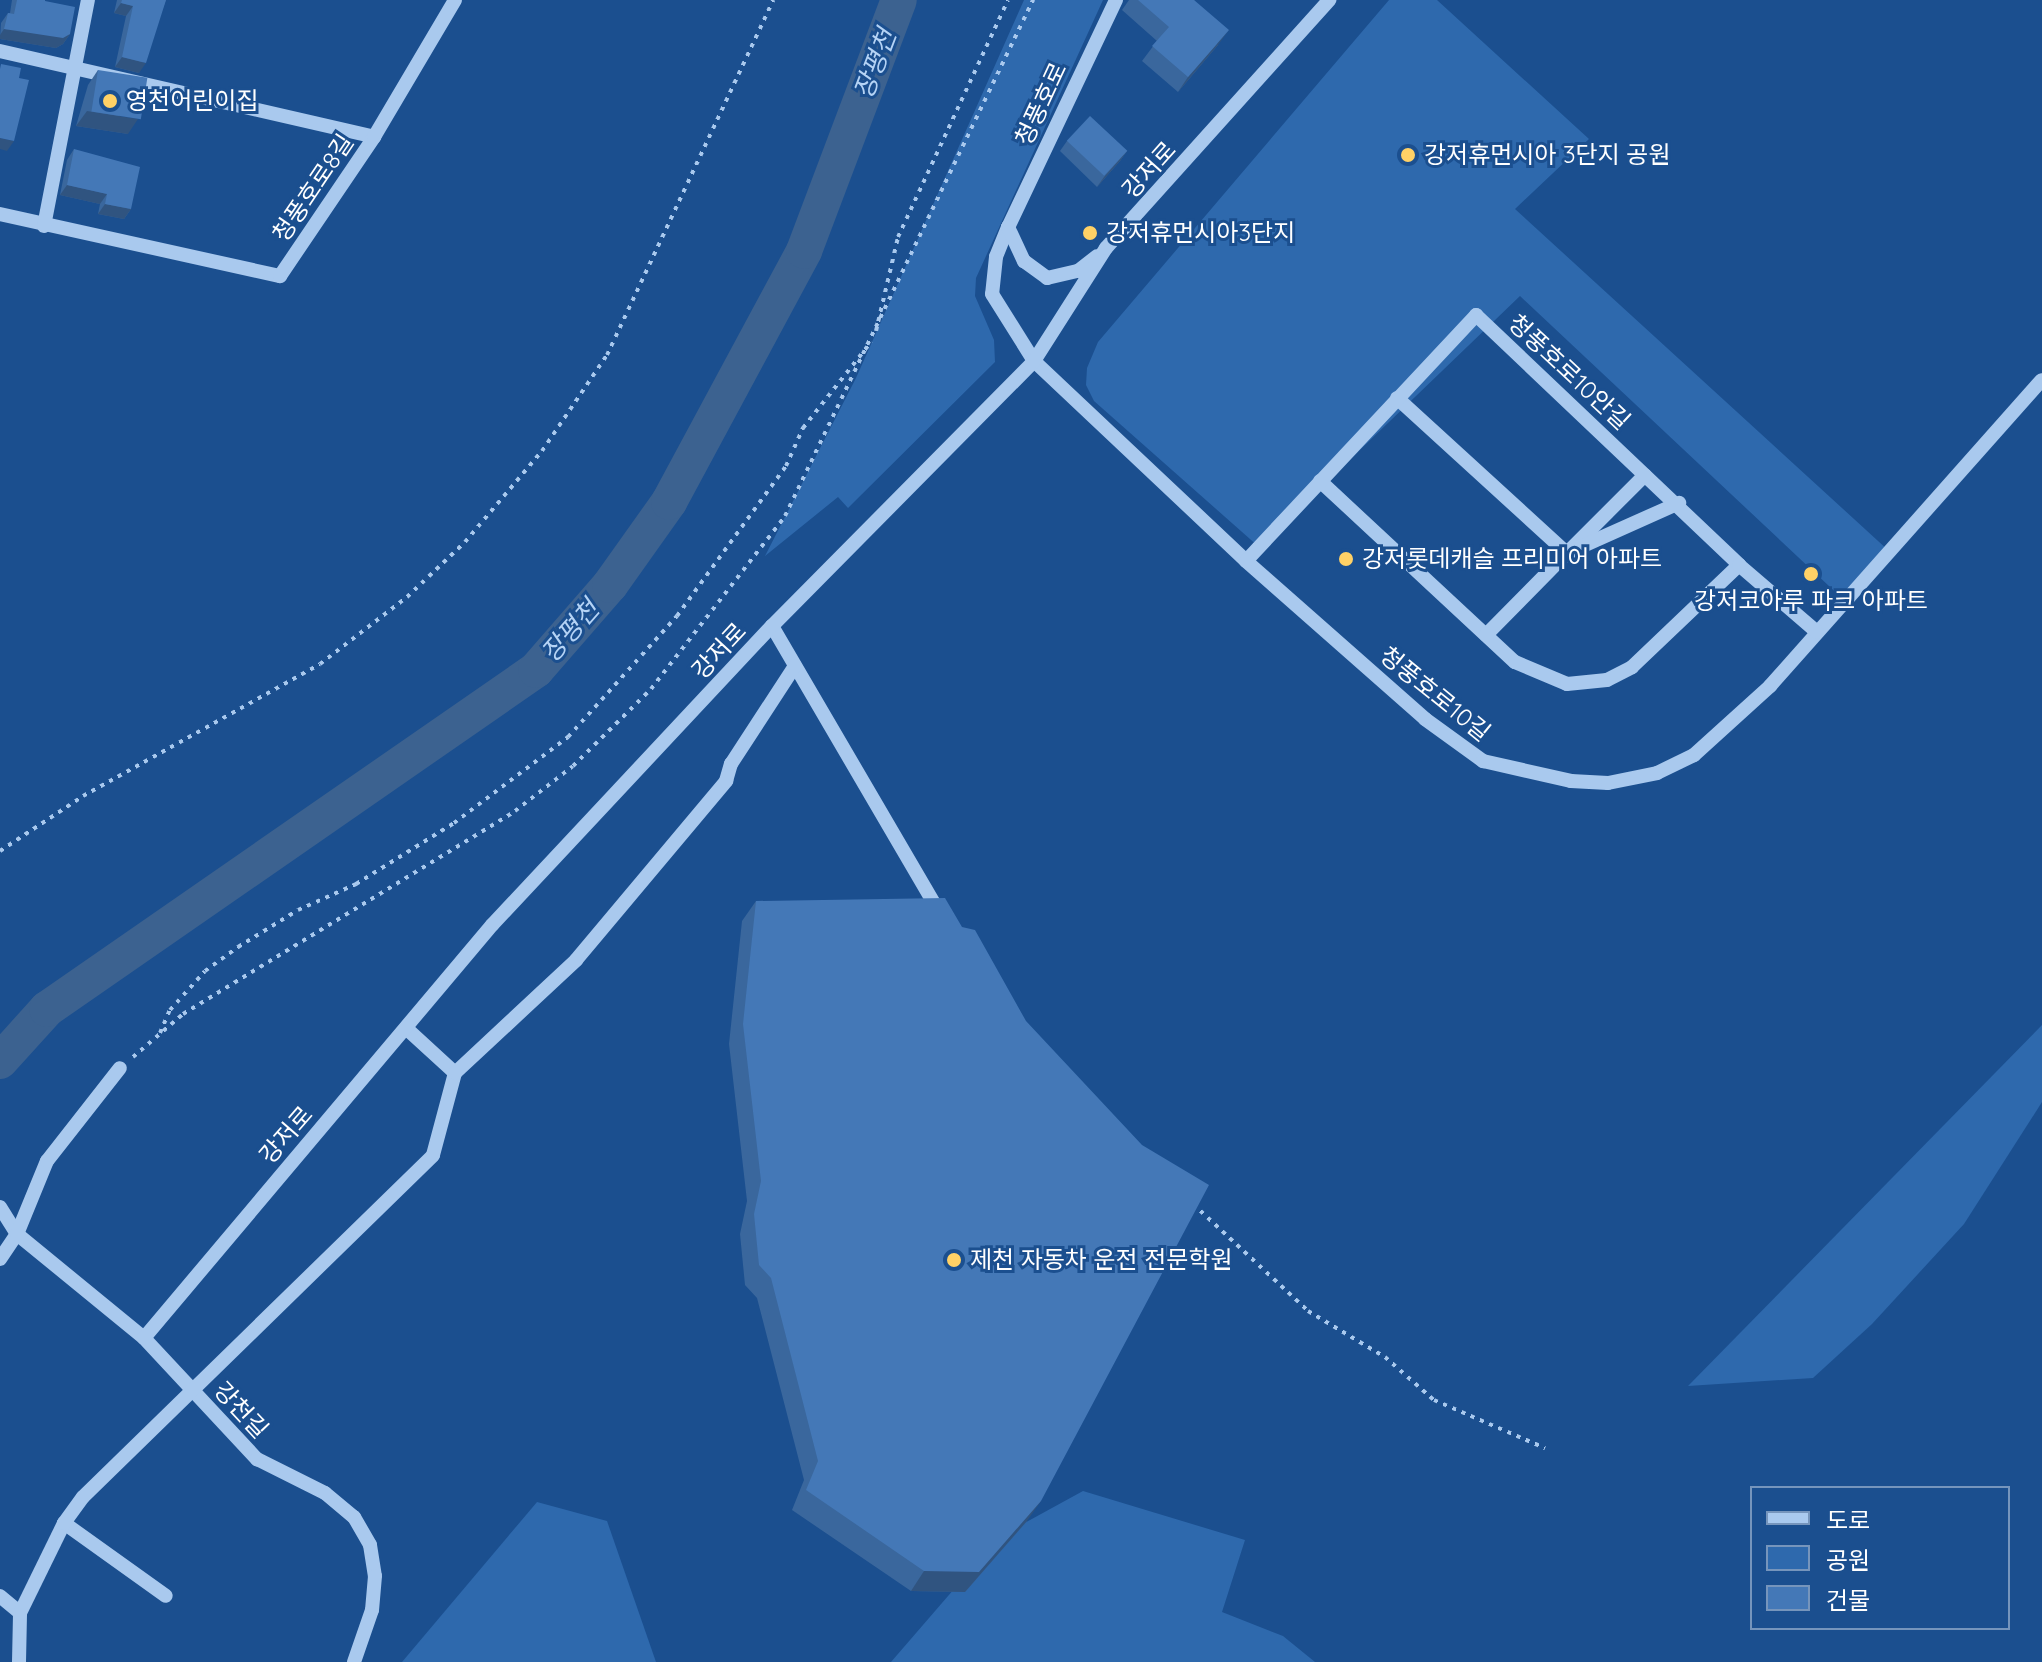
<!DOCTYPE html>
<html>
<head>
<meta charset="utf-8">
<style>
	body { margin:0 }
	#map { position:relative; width:2042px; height:1662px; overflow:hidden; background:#1b4f8f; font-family:Quicksand,"Noto Sans KR",sans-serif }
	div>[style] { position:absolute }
	.green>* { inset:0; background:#2e69ad }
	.river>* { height:36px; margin:-18px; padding:0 18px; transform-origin:18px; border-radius:18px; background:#3c6290 }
	.path>* { height:4px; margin-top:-2px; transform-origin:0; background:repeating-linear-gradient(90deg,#a9c9ee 0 4px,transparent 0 10px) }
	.minor>* { height:14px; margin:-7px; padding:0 7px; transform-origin:7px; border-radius:7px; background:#a9c9ee }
	.wall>* { inset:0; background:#3a679d }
	.shaded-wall>* { inset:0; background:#305480 }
	.building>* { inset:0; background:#4478b7; transform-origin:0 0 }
	.dots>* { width:22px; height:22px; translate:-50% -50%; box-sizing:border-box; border:4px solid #1b4f8f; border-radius:50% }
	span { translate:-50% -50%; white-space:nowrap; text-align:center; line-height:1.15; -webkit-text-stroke:6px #1b4f8f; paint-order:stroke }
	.poi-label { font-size:24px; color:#fff }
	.left { translate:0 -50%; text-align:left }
	.street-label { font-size:24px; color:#fff }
	.water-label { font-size:26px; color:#b5d3f5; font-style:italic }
	.legend { position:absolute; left:1750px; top:1486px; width:260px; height:144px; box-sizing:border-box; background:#1b4f8f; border:2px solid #7695bc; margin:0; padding:10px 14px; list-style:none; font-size:24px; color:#fff }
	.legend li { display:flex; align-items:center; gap:16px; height:40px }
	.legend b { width:40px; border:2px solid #7695bc }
</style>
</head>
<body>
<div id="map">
	<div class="green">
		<i style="clip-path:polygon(1024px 0,1103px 0,976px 278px,975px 296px,994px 340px,995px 362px,848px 508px,838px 497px,765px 556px,856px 378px)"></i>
		<i style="clip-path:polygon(1389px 0,1437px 0,1589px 139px,1515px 209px,1889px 551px,1846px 602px,1520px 296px,1259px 547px,1094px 401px,1086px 385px,1087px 368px,1098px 342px)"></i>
		<i style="clip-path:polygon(2042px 1025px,2042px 1102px,1964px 1224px,1872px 1324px,1813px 1378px,1688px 1386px)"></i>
		<i style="clip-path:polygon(1083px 1491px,1245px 1540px,1222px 1612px,1283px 1636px,1315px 1662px,891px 1662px,999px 1537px)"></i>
		<i style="clip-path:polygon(537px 1502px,607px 1521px,656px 1662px,402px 1662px)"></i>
	</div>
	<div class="river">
		<i style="left:0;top:1061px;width:70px;rotate:-47.9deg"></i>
		<i style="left:47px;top:1009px;width:595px;rotate:-34.73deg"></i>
		<i style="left:536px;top:670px;width:113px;rotate:-49deg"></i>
		<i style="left:610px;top:585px;width:102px;rotate:-54.6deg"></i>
		<i style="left:669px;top:502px;width:285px;rotate:-61.7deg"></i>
		<i style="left:804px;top:251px;width:268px;rotate:-69.3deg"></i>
	</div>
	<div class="path">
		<i style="left:876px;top:331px;width:97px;rotate:-76.8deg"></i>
		<i style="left:898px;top:237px;width:261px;rotate:-65.1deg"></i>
		<i style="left:0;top:851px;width:100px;rotate:-33.5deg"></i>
		<i style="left:83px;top:796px;width:271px;rotate:-29.1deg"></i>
		<i style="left:320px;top:664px;width:110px;rotate:-37.6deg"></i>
		<i style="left:407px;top:597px;width:80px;rotate:-43.5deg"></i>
		<i style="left:465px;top:542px;width:119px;rotate:-49.8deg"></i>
		<i style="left:542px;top:451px;width:116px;rotate:-55.9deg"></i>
		<i style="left:607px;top:355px;width:392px;rotate:-64.9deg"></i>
		<i style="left:160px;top:1033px;width:25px;rotate:-67deg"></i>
		<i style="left:170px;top:1010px;width:52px;rotate:-48.1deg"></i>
		<i style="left:205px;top:971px;width:41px;rotate:-36deg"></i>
		<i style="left:238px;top:947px;width:70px;rotate:-31.7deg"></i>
		<i style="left:298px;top:910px;width:64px;rotate:-24.1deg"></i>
		<i style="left:356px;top:884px;width:115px;rotate:-31.9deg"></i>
		<i style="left:454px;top:823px;width:143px;rotate:-37deg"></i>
		<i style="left:568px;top:737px;width:163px;rotate:-48deg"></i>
		<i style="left:677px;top:616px;width:185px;rotate:-54deg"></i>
		<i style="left:786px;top:466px;width:42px;rotate:-65.9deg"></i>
		<i style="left:803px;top:428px;width:110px;rotate:-51.7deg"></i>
		<i style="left:133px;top:1057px;width:66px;rotate:-40.7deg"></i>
		<i style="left:183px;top:1014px;width:389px;rotate:-31.4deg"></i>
		<i style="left:515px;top:811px;width:73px;rotate:-37.8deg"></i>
		<i style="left:573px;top:766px;width:110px;rotate:-44.6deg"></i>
		<i style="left:651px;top:689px;width:219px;rotate:-52.2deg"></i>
		<i style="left:785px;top:516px;width:573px;rotate:-64.33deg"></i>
		<i style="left:1193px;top:1204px;width:157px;rotate:42.9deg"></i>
		<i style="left:1308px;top:1311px;width:90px;rotate:30.9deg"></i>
		<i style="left:1385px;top:1357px;width:65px;rotate:41.3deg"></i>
		<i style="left:1434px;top:1400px;width:121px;rotate:23.4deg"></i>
	</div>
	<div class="minor">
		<i style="left:1116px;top:0;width:251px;rotate:115.4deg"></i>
		<i style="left:1008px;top:227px;width:32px;rotate:112deg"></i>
		<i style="left:996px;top:257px;width:37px;rotate:96deg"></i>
		<i style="left:992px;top:294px;width:79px;rotate:57.9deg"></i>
		<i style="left:1034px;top:361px;width:291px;rotate:43.3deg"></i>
		<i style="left:1246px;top:561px;width:239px;rotate:41.4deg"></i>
		<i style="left:1425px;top:719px;width:72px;rotate:35.9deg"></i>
		<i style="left:1483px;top:761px;width:90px;rotate:12.8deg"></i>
		<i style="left:1571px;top:781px;width:37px;rotate:3deg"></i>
		<i style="left:1608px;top:783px;width:50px;rotate:-11.5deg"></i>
		<i style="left:1657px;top:773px;width:41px;rotate:-25.9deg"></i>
		<i style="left:1694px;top:755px;width:103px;rotate:-42.2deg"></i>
		<i style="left:1770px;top:686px;width:409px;rotate:-48.4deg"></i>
		<i style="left:0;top:51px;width:384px;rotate:12.9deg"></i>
		<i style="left:0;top:214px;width:287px;rotate:12.5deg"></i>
		<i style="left:280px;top:276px;width:168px;rotate:-55.9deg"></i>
		<i style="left:374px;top:137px;width:159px;rotate:-59.4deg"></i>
		<i style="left:44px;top:226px;width:230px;rotate:-79deg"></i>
		<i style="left:1008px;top:227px;width:38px;rotate:65deg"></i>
		<i style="left:1024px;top:261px;width:29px;rotate:36deg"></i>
		<i style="left:1047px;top:278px;width:32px;rotate:-13deg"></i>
		<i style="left:1078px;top:271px;width:24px;rotate:-38deg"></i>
		<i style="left:1397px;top:398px;width:230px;rotate:42.4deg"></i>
		<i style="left:1567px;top:553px;width:110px;rotate:-45deg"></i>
		<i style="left:1320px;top:481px;width:266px;rotate:42.9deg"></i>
		<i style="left:1515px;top:662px;width:56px;rotate:22.9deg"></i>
		<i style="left:1567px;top:684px;width:40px;rotate:-5.7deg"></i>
		<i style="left:1607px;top:680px;width:28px;rotate:-27deg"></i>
		<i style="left:1632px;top:667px;width:148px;rotate:-43.6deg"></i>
		<i style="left:1246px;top:561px;width:337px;rotate:-46.9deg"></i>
		<i style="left:1476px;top:315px;width:363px;rotate:43.5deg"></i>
		<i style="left:1739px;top:565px;width:103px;rotate:40.7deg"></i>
		<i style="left:772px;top:626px;width:333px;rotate:59.7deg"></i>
		<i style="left:1486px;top:635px;width:115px;rotate:-45.4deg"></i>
		<i style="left:1567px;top:553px;width:123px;rotate:-24.1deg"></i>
		<i style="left:407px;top:1029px;width:65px;rotate:42.5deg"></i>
		<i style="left:0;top:1207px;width:32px;rotate:58deg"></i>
		<i style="left:17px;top:1234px;width:164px;rotate:39.3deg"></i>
		<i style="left:144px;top:1338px;width:166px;rotate:47deg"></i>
		<i style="left:257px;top:1459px;width:76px;rotate:26.6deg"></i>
		<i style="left:325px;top:1493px;width:38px;rotate:40deg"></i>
		<i style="left:354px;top:1517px;width:32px;rotate:60deg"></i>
		<i style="left:370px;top:1545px;width:31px;rotate:81deg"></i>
		<i style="left:375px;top:1576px;width:34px;rotate:95deg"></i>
		<i style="left:372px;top:1610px;width:55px;rotate:109.1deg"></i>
		<i style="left:0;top:1259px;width:30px;rotate:-56deg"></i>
		<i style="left:17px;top:1234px;width:79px;rotate:-67.7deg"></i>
		<i style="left:47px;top:1161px;width:118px;rotate:-51.9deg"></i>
		<i style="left:144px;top:1338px;width:540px;rotate:-49.88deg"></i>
		<i style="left:492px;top:925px;width:410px;rotate:-46.9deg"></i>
		<i style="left:772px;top:626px;width:373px;rotate:-45.3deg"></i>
		<i style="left:1034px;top:361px;width:134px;rotate:-57.5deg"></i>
		<i style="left:1106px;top:248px;width:334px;rotate:-48deg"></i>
		<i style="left:64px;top:1523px;width:125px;rotate:35.6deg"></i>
		<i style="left:0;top:1596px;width:26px;rotate:40deg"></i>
		<i style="left:19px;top:1662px;width:49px;rotate:-88.8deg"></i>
		<i style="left:20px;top:1613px;width:100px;rotate:-63.9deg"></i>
		<i style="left:64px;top:1523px;width:32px;rotate:-54deg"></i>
		<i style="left:83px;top:1497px;width:489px;rotate:-44.3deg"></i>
		<i style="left:433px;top:1155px;width:85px;rotate:-75deg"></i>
		<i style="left:455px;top:1073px;width:166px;rotate:-43deg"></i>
		<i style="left:576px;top:960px;width:234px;rotate:-50deg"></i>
		<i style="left:726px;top:781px;width:18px;rotate:-74deg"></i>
		<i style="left:731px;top:764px;width:117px;rotate:-56.9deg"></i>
	</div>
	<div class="wall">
		<i style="clip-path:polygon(12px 0,45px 0,45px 1px,70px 34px,63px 44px,56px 48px,0 39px,1px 23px,8px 13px,10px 13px)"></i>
		<i style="clip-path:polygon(117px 0,166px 0,139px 73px,115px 67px,126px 16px,114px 13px)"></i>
		<i style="clip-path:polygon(1129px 0,1194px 0,1218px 45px,1178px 92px,1142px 61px,1157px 41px,1122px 10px)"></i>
		<i style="clip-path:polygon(98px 70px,128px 134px,76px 126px,88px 85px)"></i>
		<i style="clip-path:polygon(1067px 141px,1127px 151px,1120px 161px,1097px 187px,1060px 151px)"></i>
		<i style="clip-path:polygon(74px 149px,131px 209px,124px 219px,98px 214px,100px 204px,60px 195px,67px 160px)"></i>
		<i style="clip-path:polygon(756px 901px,1027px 1521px,965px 1592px,911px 1591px,792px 1510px,804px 1480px,757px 1298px,745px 1285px,740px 1234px,747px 1201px,729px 1044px,742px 921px)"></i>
	</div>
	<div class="shaded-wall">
		<i style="clip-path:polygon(121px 3px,133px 6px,126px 16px,114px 13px)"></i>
		<i style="clip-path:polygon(4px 29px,70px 34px,63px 44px,56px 48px,0 39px,0 35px)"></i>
		<i style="clip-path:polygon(1229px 30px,1218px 45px,1178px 92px,1188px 77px)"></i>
		<i style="clip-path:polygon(122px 57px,146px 63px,139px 73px,115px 67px)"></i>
		<i style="clip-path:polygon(87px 111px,138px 119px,128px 134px,76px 126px)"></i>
		<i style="clip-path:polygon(0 138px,14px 141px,7px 151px,0 149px)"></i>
		<i style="clip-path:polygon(1127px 151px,1120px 161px,1097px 187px,1104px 177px)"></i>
		<i style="clip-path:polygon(67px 185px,107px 194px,100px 204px,60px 195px)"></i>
		<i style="clip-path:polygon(105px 204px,131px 209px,124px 219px,98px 214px)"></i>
		<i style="clip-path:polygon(1041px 1501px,1027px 1521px,965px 1592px,911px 1591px,924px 1571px)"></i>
	</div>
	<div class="building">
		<i style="clip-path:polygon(17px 0,45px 0,45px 1px,75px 7px,70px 34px,63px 38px,4px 29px,8px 13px,14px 14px)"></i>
		<i style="clip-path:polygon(122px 0,166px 0,146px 63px,122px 57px,133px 6px,121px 3px)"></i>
		<i style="clip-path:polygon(1138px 0,1194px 0,1229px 30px,1188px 77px,1152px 46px,1169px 27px)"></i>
		<i style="clip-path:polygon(1px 64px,21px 68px,19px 78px,29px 80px,14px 141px,0 138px,0 69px)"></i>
		<i style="left:98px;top:70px;width:50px;height:42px;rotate:9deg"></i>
		<i style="left:1090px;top:116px;width:51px;height:34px;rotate:43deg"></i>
		<i style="clip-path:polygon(74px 149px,140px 167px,131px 209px,105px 204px,107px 194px,67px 185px)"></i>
		<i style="clip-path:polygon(945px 898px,962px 927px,975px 930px,1026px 1021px,1142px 1145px,1209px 1185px,1041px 1501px,979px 1572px,924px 1571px,806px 1490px,818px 1461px,771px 1278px,759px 1265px,754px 1214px,761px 1181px,743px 1024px,756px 901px)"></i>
	</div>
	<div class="dots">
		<i style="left:110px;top:101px;background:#ffd166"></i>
		<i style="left:1408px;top:155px;background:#ffd166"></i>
		<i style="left:1090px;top:233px;background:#ffd166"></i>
		<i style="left:1346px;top:559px;background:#ffd166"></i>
		<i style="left:1811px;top:574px;background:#ffd166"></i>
		<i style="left:954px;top:1260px;background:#ffd166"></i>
	</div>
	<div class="poi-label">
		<span class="left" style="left:126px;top:101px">영천어린이집</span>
		<span class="left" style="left:1424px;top:155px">강저휴먼시아 3단지 공원</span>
		<span class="left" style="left:1106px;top:233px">강저휴먼시아3단지</span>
		<span class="left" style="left:1362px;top:559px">강저롯데캐슬 프리미어 아파트</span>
		<span style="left:1811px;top:601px">강저코아루 파크 아파트</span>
		<span class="left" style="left:970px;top:1260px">제천 자동차 운전 전문학원</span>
	</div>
	<div class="street-label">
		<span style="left:1041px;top:104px;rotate:-65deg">청풍호로</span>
		<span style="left:1149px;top:170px;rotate:-48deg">강저로</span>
		<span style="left:313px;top:188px;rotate:-56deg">청풍호로8길</span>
		<span style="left:1569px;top:372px;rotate:43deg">청풍호로10안길</span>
		<span style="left:719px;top:651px;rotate:-47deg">강저로</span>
		<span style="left:1435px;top:694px;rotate:39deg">청풍호로10길</span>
		<span style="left:286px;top:1135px;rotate:-49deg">강저로</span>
		<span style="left:241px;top:1410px;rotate:47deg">강천길</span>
	</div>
	<div class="water-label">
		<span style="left:875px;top:64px;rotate:-69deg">장평천</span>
		<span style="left:570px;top:631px;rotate:-49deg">장평천</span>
	</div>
	<ul class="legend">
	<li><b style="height:10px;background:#a9c9ee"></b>도로</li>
	<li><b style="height:22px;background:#2e69ad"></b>공원</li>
	<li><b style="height:22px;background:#4478b7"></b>건물</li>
	</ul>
</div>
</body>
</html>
